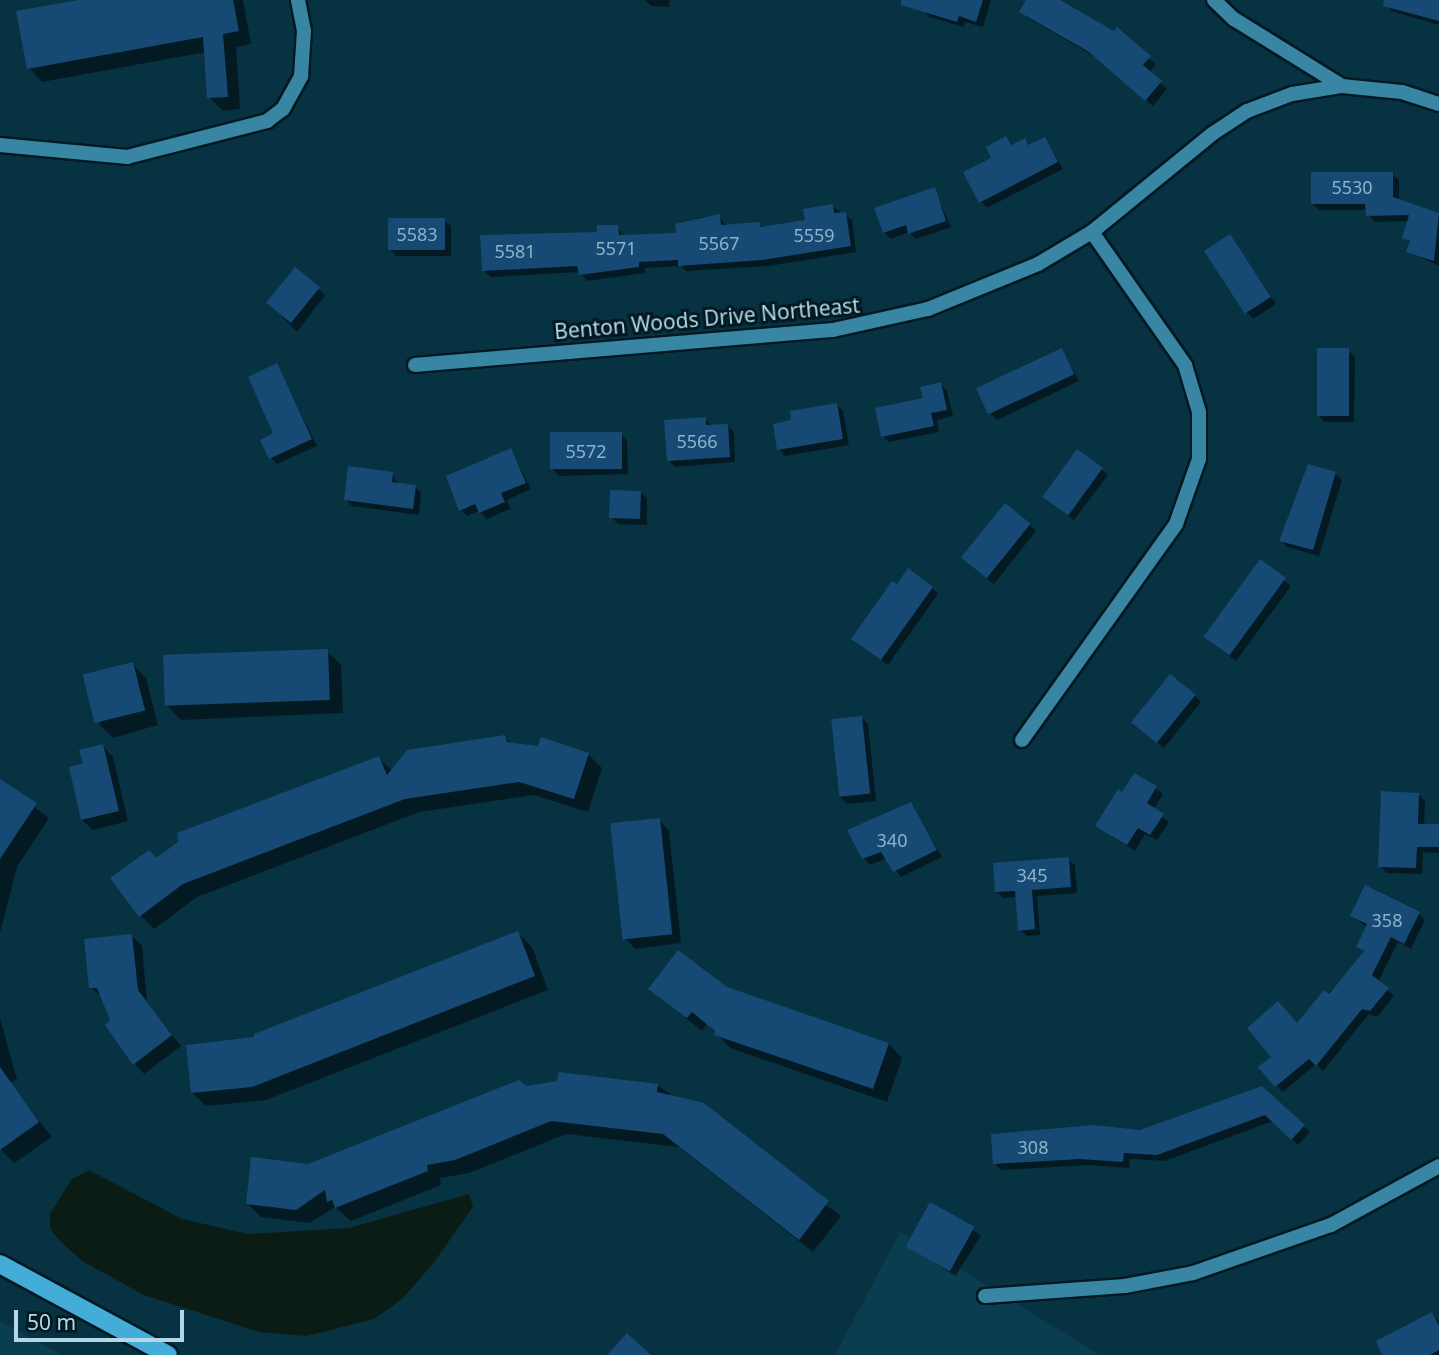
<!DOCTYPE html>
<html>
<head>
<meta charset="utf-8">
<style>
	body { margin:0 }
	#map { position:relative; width:1439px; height:1355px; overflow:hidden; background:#073242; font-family:"Noto Sans",sans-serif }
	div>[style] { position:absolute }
	.built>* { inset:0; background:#0a3d4f }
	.water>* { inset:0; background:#0b1c15 }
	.shadow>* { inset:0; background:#0007; transform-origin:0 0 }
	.building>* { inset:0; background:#164973; transform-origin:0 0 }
	.roads { filter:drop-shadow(2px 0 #021922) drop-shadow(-2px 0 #021922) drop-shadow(0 2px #021922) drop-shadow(0 -2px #021922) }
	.street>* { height:14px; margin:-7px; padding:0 7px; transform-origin:7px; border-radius:7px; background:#3885a4 }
	.primary>* { height:18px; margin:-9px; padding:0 9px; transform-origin:9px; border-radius:9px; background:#43add7 }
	span { translate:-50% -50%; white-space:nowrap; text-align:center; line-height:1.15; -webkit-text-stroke:6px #021922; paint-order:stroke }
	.number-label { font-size:18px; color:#8cb4cb }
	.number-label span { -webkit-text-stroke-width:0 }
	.street-label { font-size:21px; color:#b4d7e8 }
	.scale { position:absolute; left:14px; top:1310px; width:170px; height:32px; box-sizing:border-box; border:4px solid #b4d7e8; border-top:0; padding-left:9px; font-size:21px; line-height:24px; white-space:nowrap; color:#b4d7e8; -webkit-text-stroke:5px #021922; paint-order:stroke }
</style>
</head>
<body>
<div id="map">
	<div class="built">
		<i style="clip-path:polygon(900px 1232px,1100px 1355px,835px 1355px)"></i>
		<i style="clip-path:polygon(0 1321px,63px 1355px,0 1355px)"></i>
	</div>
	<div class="water">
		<i style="clip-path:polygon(89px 1170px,182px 1219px,248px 1234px,349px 1228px,469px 1194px,473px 1207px,432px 1265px,402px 1299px,374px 1319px,307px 1336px,259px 1332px,144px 1295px,82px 1261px,60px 1241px,50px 1229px,50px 1214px,72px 1179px)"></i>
	</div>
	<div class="shadow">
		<i style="clip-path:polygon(87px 0,243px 0,251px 44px,236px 47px,240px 109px,223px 111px,209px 97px,206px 52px,42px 82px,29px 68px)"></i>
		<i style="clip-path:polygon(645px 0,670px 0,669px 7px,651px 6px)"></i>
		<i style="clip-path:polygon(917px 0,991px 0,983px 27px,965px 22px,964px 27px,929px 17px)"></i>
		<i style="clip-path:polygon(1028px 0,1056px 0,1114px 33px,1156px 64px,1149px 73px,1167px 89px,1153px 106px,1097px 58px,1028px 18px,1022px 12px)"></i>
		<i style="clip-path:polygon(1386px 0,1439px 0,1439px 25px,1391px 11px)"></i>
		<i style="clip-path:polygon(1006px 138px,1012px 145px,1025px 141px,1030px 146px,1045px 139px,1063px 169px,987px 208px,981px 201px,993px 158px)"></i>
		<i style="clip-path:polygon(1392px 174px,1399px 180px,1399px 201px,1439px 217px,1439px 266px,1408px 251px,1411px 244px,1404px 237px,1409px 221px,1374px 222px,1367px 210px,1319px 210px,1313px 204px)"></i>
		<i style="clip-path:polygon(934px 189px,951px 227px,916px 239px,909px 232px,891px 239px,884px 232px)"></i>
		<i style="clip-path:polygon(832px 206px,852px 220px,856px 252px,769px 266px,686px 271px,681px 266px,645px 268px,645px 273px,587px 281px,580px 272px,491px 277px,484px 271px,617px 227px,624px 237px,678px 234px,699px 224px,698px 218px,719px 216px,726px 226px,759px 224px,763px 228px,807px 222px)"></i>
		<i style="clip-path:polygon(444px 220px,451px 226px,451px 256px,396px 256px,390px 249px)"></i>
		<i style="clip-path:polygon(1230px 236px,1276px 304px,1253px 319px,1247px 312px)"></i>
		<i style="clip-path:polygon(295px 270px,325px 295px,297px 332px,269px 303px)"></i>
		<i style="clip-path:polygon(1061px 350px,1079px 381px,997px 420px,990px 413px)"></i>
		<i style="clip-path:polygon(1348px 350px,1355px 357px,1354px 422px,1324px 422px,1318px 415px)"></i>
		<i style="clip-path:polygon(277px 366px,317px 446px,277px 464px,271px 458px,276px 434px)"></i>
		<i style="clip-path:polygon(941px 384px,947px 391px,953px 416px,937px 420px,939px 432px,889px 442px,883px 436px)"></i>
		<i style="clip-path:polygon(837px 405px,843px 411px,849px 445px,785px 456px,779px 449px)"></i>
		<i style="clip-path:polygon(705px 419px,713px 427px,727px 426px,734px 432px,735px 462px,675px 467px,668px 460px)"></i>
		<i style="clip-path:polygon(621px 434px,627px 441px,628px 474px,559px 476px,553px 470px)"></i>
		<i style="clip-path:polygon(511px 450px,531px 489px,507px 500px,510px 509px,487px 519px,479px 511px,467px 516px,461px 510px)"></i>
		<i style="clip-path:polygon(1309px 466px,1336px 474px,1342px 480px,1319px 556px,1287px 547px,1281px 540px)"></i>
		<i style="clip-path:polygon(1101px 469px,1108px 475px,1074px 520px,1051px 503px)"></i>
		<i style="clip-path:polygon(392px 474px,398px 484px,415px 486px,421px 493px,419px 515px,352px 506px,346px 500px)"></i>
		<i style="clip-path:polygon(641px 492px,647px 499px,647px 525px,618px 524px,611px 517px)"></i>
		<i style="clip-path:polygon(1030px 525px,1036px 531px,994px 584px,970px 565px)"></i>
		<i style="clip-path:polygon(1261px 562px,1291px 586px,1236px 661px,1212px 643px)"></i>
		<i style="clip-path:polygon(897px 586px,932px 588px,938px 594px,888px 665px,859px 645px)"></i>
		<i style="clip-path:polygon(327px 651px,341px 665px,343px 713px,181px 720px,167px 706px)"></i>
		<i style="clip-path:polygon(132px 664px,146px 678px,158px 725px,113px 738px,99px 724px)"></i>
		<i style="clip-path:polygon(1195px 696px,1201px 702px,1164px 748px,1140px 728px)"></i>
		<i style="clip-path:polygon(861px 717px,868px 724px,876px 801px,847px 804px,840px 797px)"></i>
		<i style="clip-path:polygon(504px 737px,512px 744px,588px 754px,602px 768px,588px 812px,534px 795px,419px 812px,197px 897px,154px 929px,140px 915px,157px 860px,379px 758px,392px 771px)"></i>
		<i style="clip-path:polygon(103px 746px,113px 757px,128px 821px,93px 830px,82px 820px,85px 765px)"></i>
		<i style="clip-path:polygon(1135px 775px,1163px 794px,1153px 810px,1169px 822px,1157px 840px,1145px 834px,1135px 851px,1098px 826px)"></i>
		<i style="clip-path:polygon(0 781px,49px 818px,17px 867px,0 933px)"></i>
		<i style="clip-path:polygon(1418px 794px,1425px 801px,1424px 826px,1439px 826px,1439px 853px,1423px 852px,1422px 874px,1387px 873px,1380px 866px)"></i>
		<i style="clip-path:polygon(911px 804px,942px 857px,901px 877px,887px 858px,870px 865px,864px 858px)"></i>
		<i style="clip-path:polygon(659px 820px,669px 831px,681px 943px,635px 949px,625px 938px)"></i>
		<i style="clip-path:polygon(1068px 859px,1075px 865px,1077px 893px,1037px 896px,1040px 935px,1027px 936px,1020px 930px,1017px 897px,1003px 898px,996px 891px)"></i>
		<i style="clip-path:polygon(1419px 914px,1425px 920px,1411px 949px,1398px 942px,1378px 982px,1394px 996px,1377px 1017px,1369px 1014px,1323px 1071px,1316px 1064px,1283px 1092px,1276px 1086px,1273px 1057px,1364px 953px,1358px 946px,1367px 927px,1352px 916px)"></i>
		<i style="clip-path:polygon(518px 933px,532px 947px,548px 990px,266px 1100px,206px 1106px,192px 1093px,256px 1039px)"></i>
		<i style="clip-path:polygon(132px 936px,142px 946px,147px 1002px,181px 1046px,144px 1074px,134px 1063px,103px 998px,91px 988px)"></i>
		<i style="clip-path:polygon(650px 988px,727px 989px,889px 1044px,902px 1058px,887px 1102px,730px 1048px,707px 1024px,702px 1031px)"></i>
		<i style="clip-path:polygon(0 1018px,17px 1080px,0 1085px)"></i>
		<i style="clip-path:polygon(10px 1084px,52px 1137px,14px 1163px,0 1149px,0 1091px)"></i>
		<i style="clip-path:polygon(657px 1085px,841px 1216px,813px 1252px,679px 1147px,566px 1134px,469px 1173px,440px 1178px,441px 1185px,351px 1221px,335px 1207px,310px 1223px,261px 1217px,247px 1203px,309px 1165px,526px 1088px)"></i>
		<i style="clip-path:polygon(1261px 1088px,1310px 1132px,1298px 1145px,1273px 1121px,1165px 1161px,1130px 1159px,1129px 1168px,1088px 1165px,1001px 1170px,995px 1164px,1141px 1132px)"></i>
		<i style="left:931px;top:1204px;width:59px;height:48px;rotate:32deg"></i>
		<i style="clip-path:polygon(1432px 1314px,1439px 1322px,1439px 1355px,1384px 1355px)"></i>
	</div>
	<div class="building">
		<i style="clip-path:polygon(78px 0,233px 0,239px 31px,223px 34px,228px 97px,207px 98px,203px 37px,27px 69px,16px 11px)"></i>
		<i style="clip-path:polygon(901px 0,983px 0,976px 22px,959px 16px,957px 22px,901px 5px)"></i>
		<i style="clip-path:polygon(1026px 0,1060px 0,1114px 31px,1117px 27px,1151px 56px,1143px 65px,1162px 81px,1145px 101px,1089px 52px,1019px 12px)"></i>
		<i style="clip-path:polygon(1384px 0,1439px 0,1439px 21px,1383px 6px)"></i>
		<i style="clip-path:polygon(1006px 136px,1011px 145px,1025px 138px,1028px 145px,1045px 137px,1058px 162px,979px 203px,963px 172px,991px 158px,986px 147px)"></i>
		<i style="clip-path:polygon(1311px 172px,1393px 172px,1393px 197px,1439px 213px,1434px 261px,1406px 252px,1410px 241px,1402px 238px,1409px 215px,1366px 216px,1365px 204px,1311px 204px)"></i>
		<i style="clip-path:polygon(935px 187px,946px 221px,908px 234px,906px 225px,883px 233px,874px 208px)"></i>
		<i style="clip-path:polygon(833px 204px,834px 213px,846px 212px,851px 246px,762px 260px,678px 266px,678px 260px,639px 262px,639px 267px,579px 275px,577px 266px,482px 271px,480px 235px,597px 232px,597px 225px,618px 225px,619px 235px,676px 233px,675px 224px,720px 214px,721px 225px,760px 222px,760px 227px,805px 220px,803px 209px)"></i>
		<i style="left:388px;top:218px;width:57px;height:32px"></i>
		<i style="left:1230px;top:234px;width:75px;height:31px;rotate:57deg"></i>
		<i style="left:295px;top:267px;width:32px;height:46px;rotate:39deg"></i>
		<i style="left:1062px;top:348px;width:29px;height:95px;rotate:65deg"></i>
		<i style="left:1317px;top:348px;width:32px;height:68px"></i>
		<i style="clip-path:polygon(277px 363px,312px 439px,269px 459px,260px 440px,273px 433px,248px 377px)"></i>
		<i style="clip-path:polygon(941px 382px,947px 410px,931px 413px,934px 426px,881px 437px,875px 408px,923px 398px,920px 387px)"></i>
		<i style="clip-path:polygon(837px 403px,843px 439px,777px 450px,773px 424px,791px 420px,790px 411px)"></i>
		<i style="clip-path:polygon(706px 417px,706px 425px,728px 424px,730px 457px,667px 461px,664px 420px)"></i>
		<i style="left:622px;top:432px;width:37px;height:72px;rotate:90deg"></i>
		<i style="clip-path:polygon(511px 448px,526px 483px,501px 493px,505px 502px,479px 513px,475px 504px,459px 511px,446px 476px)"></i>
		<i style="left:1077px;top:449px;width:32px;height:59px;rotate:36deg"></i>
		<i style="clip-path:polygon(1308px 464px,1336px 472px,1313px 550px,1279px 541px)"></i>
		<i style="clip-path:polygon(348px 466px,393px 472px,392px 482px,416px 485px,413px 509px,344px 500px)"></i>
		<i style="left:610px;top:490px;width:31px;height:28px;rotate:2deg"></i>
		<i style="left:1005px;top:503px;width:33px;height:70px;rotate:39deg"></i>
		<i style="left:1260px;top:559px;width:32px;height:96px;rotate:36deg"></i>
		<i style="clip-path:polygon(908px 568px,933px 587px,881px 660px,851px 639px,892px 581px,897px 584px)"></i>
		<i style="left:328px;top:649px;width:51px;height:165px;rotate:88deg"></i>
		<i style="left:133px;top:662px;width:50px;height:52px;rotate:76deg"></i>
		<i style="left:1170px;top:674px;width:33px;height:62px;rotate:39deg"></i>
		<i style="left:862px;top:716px;width:78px;height:31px;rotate:84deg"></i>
		<i style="clip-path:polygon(505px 735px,507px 742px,538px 746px,541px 737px,589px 753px,574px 799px,519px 782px,405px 799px,183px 884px,139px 917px,110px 878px,149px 850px,156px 858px,178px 842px,177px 833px,379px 756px,387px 775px,407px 750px)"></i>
		<i style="clip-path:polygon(103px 744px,119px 811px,81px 820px,69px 767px,83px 763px,79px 750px)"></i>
		<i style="clip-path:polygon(1134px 773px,1157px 786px,1147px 803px,1164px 814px,1150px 835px,1138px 828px,1127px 845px,1095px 826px,1118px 789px,1122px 792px)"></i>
		<i style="clip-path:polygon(0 779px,37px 803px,0 859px)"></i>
		<i style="clip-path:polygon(1381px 791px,1419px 793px,1418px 824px,1439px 824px,1439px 847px,1417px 847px,1416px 868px,1378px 867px)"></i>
		<i style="clip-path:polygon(911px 802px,937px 850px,893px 872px,881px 852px,862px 859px,847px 830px)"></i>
		<i style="left:660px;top:818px;width:117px;height:50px;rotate:84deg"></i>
		<i style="clip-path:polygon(1069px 857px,1071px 887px,1032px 890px,1035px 929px,1018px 931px,1015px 891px,995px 892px,993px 863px)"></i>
		<i style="clip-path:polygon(1365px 885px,1420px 912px,1404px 944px,1391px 937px,1372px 975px,1389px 988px,1370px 1011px,1362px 1009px,1316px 1066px,1309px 1059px,1275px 1087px,1258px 1067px,1271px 1057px,1247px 1028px,1278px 1001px,1297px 1023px,1324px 990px,1329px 994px,1364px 951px,1356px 947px,1367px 924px,1350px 916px)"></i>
		<i style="clip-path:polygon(518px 931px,535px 976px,252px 1087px,191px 1093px,186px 1045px,254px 1037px,254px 1034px)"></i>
		<i style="clip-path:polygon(132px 934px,138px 990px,172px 1035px,133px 1065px,105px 1025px,110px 1020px,97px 988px,89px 988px,84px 939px)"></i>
		<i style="clip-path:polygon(678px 950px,727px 987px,889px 1043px,873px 1089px,714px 1035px,715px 1031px,692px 1012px,687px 1018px,648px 989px)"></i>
		<i style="clip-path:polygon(0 1067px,39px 1122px,0 1150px)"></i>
		<i style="clip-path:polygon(559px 1072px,658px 1084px,657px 1092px,704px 1103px,829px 1201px,799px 1240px,663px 1134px,551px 1121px,455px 1160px,427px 1165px,428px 1171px,335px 1208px,332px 1200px,327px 1202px,325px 1190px,296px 1210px,246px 1204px,251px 1157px,308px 1164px,519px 1080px,526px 1086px,557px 1081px)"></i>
		<i style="clip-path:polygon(1262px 1086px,1305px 1125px,1291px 1140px,1265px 1115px,1157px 1155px,1124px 1153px,1123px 1162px,1080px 1159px,993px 1164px,991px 1134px,1094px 1125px,1140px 1130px)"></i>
		<i style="left:930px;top:1202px;width:51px;height:51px;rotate:29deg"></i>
		<i style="clip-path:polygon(1432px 1312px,1439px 1326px,1439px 1350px,1430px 1355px,1382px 1355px,1376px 1341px)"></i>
		<i style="clip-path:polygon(627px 1333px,651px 1355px,607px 1355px)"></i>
	</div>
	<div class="roads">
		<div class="street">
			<i style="left:1214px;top:0;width:28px;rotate:44deg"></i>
			<i style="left:1234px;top:19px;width:127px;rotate:31.8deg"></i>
			<i style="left:0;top:145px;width:128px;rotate:5.4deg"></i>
			<i style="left:127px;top:157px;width:145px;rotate:-14.4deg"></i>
			<i style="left:267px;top:121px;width:20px;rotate:-37deg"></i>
			<i style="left:283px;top:109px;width:38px;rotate:-61deg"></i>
			<i style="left:301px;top:76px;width:45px;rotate:-86.2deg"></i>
			<i style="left:304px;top:31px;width:32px;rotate:-101deg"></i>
			<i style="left:415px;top:365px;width:419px;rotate:-4.8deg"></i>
			<i style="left:833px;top:330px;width:97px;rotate:-12.5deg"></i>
			<i style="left:928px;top:309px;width:119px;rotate:-22.2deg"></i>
			<i style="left:1038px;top:264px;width:63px;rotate:-30.7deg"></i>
			<i style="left:1092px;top:232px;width:155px;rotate:-39.2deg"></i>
			<i style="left:1212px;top:134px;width:42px;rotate:-33.3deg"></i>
			<i style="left:1247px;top:111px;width:48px;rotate:-20.7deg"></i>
			<i style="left:1292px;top:94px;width:51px;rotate:-9.1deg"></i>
			<i style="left:1342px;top:86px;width:60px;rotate:5.7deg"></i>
			<i style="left:1402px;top:92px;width:39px;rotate:18deg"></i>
			<i style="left:1022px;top:740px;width:265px;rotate:-54.5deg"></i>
			<i style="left:1176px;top:524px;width:69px;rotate:-70.5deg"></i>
			<i style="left:1199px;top:459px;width:47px;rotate:-90deg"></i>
			<i style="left:1199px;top:412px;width:49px;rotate:-106.6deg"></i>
			<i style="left:1185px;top:365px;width:162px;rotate:-125deg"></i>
			<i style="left:985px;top:1296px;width:140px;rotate:-4.1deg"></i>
			<i style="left:1125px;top:1286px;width:69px;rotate:-10.8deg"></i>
			<i style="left:1193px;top:1273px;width:146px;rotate:-19.2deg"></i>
			<i style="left:1331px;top:1225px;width:123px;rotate:-28.6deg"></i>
		</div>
		<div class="primary">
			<i style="left:0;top:1264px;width:191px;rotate:28.4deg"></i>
		</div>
	</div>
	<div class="number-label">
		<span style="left:1352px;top:187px">5530</span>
		<span style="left:417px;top:234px">5583</span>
		<span style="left:814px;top:235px">5559</span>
		<span style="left:719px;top:243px">5567</span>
		<span style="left:616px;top:248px">5571</span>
		<span style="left:515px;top:251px">5581</span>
		<span style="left:697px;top:441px">5566</span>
		<span style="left:586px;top:451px">5572</span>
		<span style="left:892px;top:840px">340</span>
		<span style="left:1032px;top:875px">345</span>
		<span style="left:1387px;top:920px">358</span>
		<span style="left:1033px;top:1147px">308</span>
	</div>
	<div class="street-label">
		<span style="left:707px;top:318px;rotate:-5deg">Benton Woods Drive Northeast</span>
	</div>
	<div class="scale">50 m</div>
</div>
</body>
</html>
